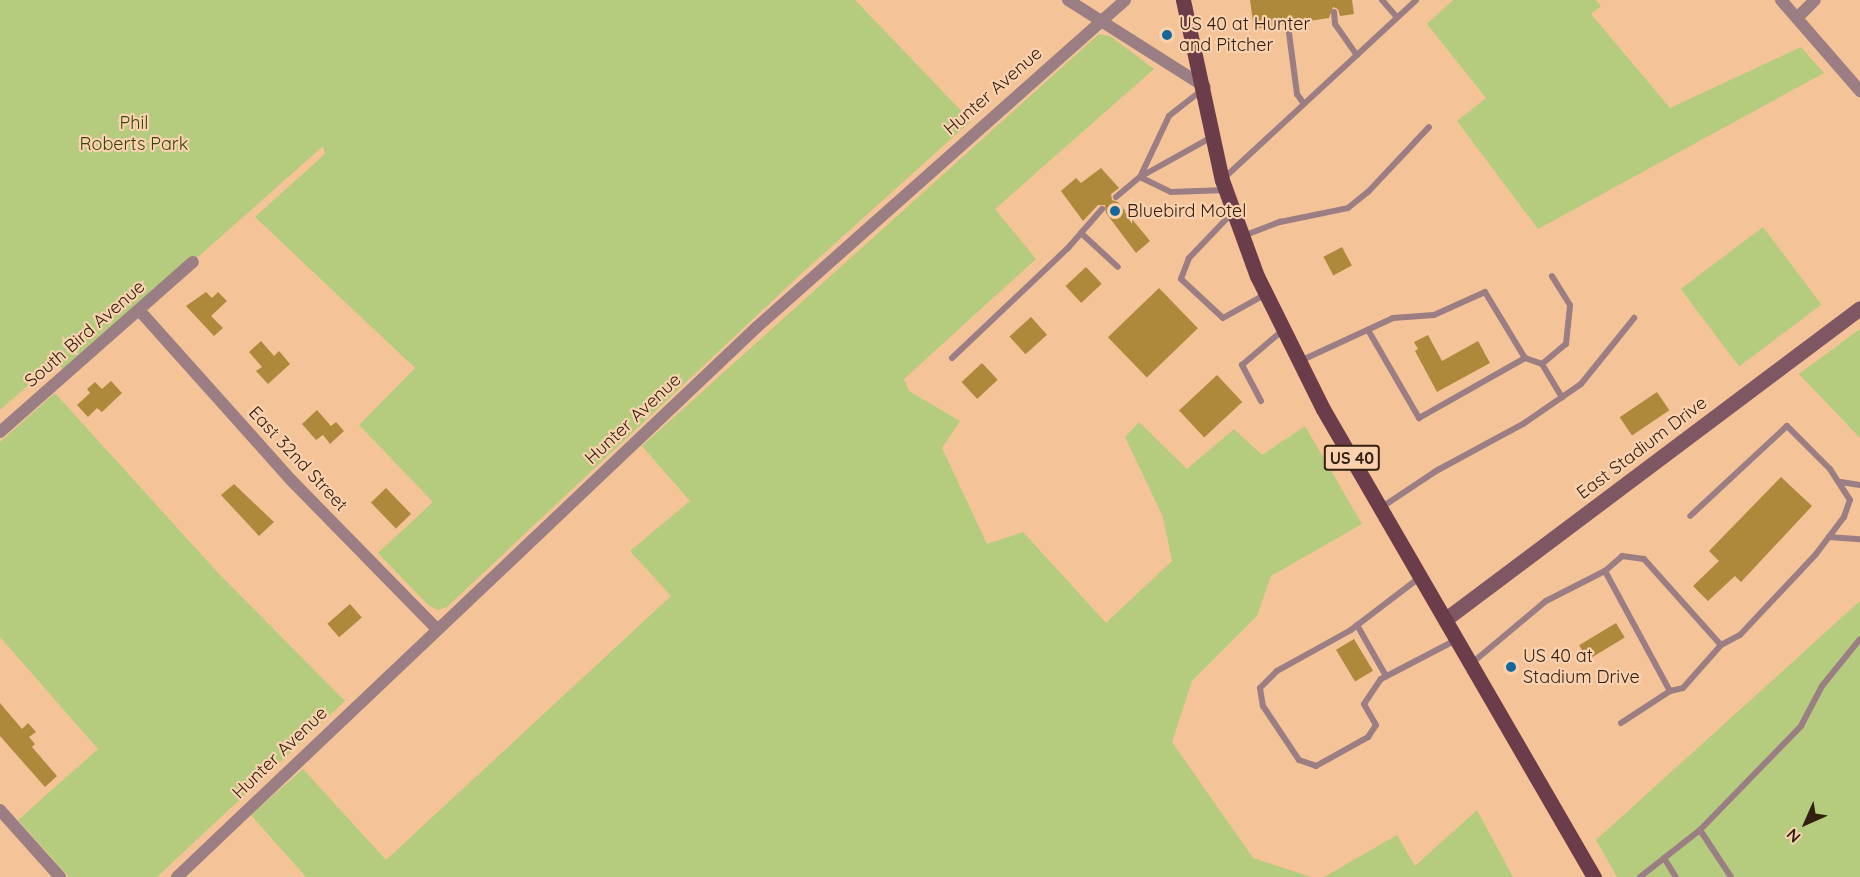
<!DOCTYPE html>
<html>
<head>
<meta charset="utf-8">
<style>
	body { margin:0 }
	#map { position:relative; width:1860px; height:877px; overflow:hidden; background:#f4c398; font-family:Quicksand,sans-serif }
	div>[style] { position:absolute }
	.green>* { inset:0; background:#b5cc7e; transform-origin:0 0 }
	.building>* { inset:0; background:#af893b; transform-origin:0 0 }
	.lane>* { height:6px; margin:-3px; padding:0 3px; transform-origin:3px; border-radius:3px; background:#9a7e84 }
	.street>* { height:12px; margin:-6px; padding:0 6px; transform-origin:6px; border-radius:6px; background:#9a7e84 }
	.secondary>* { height:15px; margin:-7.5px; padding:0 7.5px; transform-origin:7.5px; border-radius:7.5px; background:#7f5762 }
	.primary>* { height:15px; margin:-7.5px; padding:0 7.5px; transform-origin:7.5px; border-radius:7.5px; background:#6b3c49 }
	.dots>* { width:16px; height:16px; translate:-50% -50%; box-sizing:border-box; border:3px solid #fad2b0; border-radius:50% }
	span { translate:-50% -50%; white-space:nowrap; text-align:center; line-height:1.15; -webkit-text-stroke:4.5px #fad2b0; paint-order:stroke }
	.shield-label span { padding:2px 4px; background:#fad2b0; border:2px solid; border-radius:4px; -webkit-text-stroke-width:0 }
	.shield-label { font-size:16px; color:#332010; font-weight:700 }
	.poi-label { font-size:18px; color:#332010 }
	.left { translate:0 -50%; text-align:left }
	.street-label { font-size:18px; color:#332010 }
	.park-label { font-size:18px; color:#374509 }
	.north { position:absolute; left:1776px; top:793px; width:60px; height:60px; -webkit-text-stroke:4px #fad2b0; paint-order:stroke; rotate:225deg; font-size:16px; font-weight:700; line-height:24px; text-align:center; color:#332010 }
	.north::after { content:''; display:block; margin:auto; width:21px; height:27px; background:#332010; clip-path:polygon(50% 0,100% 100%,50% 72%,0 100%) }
</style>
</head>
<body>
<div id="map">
	<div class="green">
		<i style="clip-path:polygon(0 0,855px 0,971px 121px,802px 273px,447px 607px,438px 610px,428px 605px,378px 553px,433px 502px,359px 425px,415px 368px,255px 217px,325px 154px,323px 146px,66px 374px,56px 361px,0 410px)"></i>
		<i style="clip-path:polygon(1453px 0,1596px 0,1601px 6px,1591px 14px,1670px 108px,1801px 47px,1824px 73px,1538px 229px,1457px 121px,1486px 98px,1427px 24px)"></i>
		<i style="clip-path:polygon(1099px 34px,1110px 36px,1154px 69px,995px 209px,1036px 259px,904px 379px,909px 391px,960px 421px,942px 448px,987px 544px,1023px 532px,1106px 623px,1172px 561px,1163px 517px,1125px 437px,1139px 422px,1187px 469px,1234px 429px,1262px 455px,1305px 426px,1362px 524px,1271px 576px,1257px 616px,1192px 681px,1172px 742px,1253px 858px,1311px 877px,306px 877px,251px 815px,303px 769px,386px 860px,535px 722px,671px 596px,630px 551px,690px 501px,642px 446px)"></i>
		<i style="left:1763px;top:227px;width:97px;height:103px;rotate:53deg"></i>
		<i style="clip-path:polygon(1860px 329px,1860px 438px,1799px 374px)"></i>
		<i style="clip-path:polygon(55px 393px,219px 574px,345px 701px,157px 877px,69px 877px,18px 820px,98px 749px,0 637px,0 442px)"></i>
		<i style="clip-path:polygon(1860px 601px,1860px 877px,1617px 877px,1596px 840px)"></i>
		<i style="clip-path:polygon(1477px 810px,1513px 877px,1324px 877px,1397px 835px,1415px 866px)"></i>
	</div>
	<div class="building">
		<i style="clip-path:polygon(1250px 0,1352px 0,1354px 14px,1340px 16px,1338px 9px,1333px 7px,1329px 18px,1254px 29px)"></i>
		<i style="clip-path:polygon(1101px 168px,1119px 188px,1111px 194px,1112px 200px,1118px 202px,1150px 241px,1136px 253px,1106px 213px,1105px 205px,1098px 205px,1083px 221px,1061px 191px,1076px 178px,1081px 183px)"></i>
		<i style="left:1342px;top:247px;width:21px;height:21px;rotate:62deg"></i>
		<i style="left:1086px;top:267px;width:23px;height:28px;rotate:47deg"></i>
		<i style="left:1159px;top:288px;width:56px;height:71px;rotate:46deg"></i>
		<i style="clip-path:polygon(206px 292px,212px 298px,218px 292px,227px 301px,211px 316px,223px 328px,214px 336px,186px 306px)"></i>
		<i style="left:1031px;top:317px;width:24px;height:29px;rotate:48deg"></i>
		<i style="clip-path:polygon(1428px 335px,1442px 361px,1478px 341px,1490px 363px,1437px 392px,1415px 351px,1418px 349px,1414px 342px)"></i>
		<i style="clip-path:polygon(261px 341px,274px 356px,279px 351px,290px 364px,268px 384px,256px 371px,262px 367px,249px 352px)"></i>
		<i style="left:982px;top:363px;width:23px;height:28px;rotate:47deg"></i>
		<i style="left:1217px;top:375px;width:37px;height:52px;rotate:47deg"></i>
		<i style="clip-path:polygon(111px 381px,122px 393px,102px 412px,97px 408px,88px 417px,77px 405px,90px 393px,87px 389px,95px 382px,102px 389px)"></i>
		<i style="left:1657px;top:392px;width:22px;height:45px;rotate:56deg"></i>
		<i style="clip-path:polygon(317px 410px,331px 426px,336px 422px,344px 431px,330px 444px,323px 435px,316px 440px,302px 424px)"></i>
		<i style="clip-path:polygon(1781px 477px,1812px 506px,1741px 582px,1735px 576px,1708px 601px,1693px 586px,1719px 561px,1709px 551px)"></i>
		<i style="clip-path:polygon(234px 484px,274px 522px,259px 536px,221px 495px)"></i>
		<i style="left:386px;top:488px;width:36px;height:21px;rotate:46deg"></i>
		<i style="left:350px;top:604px;width:18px;height:30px;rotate:49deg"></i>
		<i style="left:1616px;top:623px;width:17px;height:43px;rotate:59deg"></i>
		<i style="left:1354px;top:639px;width:37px;height:21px;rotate:59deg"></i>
		<i style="clip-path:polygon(0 703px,22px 729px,28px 723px,36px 732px,29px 737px,35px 744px,32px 747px,57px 776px,45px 787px,0 736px)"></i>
	</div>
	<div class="lane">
		<i style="left:1382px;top:0;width:23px;rotate:49deg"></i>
		<i style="left:1334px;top:12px;width:12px;rotate:85deg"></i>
		<i style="left:1335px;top:24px;width:38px;rotate:55deg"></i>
		<i style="left:1289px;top:33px;width:62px;rotate:82.5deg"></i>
		<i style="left:1297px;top:94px;width:12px;rotate:55deg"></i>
		<i style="left:1202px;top:90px;width:42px;rotate:141.8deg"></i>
		<i style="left:1169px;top:116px;width:68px;rotate:115.4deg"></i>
		<i style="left:1140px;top:177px;width:34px;rotate:26deg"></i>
		<i style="left:1171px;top:192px;width:55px;rotate:-2.1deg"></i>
		<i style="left:1223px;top:179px;width:263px;rotate:-42.8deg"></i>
		<i style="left:1116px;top:197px;width:31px;rotate:-40deg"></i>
		<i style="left:1140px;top:177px;width:82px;rotate:-29.1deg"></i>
		<i style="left:1233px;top:212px;width:64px;rotate:133.7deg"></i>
		<i style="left:1189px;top:258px;width:22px;rotate:111deg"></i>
		<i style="left:1181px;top:279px;width:57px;rotate:42.9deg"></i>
		<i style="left:1223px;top:318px;width:49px;rotate:-29.2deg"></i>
		<i style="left:1081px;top:233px;width:50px;rotate:42.6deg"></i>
		<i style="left:1243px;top:236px;width:40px;rotate:-21deg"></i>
		<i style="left:1280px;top:222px;width:69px;rotate:-11.6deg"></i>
		<i style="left:1348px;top:208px;width:26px;rotate:-39deg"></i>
		<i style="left:1368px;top:192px;width:89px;rotate:-46.8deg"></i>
		<i style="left:1368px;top:330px;width:102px;rotate:59.9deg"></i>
		<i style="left:1419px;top:418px;width:122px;rotate:-29.5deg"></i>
		<i style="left:952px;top:358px;width:160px;rotate:-43.5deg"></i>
		<i style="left:1068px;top:248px;width:52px;rotate:-48.9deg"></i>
		<i style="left:1300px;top:361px;width:102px;rotate:-24.8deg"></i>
		<i style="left:1393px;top:318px;width:41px;rotate:-4.2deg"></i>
		<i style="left:1434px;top:315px;width:56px;rotate:-24.3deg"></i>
		<i style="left:1485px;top:292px;width:77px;rotate:58.8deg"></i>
		<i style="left:1525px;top:358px;width:18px;rotate:19deg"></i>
		<i style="left:1542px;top:364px;width:39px;rotate:59deg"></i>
		<i style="left:1542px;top:364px;width:31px;rotate:-40deg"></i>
		<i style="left:1566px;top:344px;width:39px;rotate:-84deg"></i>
		<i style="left:1570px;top:305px;width:34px;rotate:-122deg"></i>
		<i style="left:1261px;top:401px;width:41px;rotate:-117.8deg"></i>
		<i style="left:1242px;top:365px;width:54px;rotate:-40.5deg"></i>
		<i style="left:1841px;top:482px;width:19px;rotate:9deg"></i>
		<i style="left:1382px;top:507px;width:65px;rotate:-33.7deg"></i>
		<i style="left:1436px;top:471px;width:99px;rotate:-28.4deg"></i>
		<i style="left:1523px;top:424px;width:70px;rotate:-34.6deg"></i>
		<i style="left:1581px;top:384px;width:85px;rotate:-51.2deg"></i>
		<i style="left:1829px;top:537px;width:31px;rotate:4deg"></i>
		<i style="left:1605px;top:571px;width:136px;rotate:61.6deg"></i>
		<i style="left:1670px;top:691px;width:13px;rotate:-13deg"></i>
		<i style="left:1683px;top:688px;width:57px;rotate:-48.5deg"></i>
		<i style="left:1419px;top:578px;width:86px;rotate:142.6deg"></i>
		<i style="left:1351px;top:630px;width:85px;rotate:151deg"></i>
		<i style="left:1277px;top:671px;width:24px;rotate:135deg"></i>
		<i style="left:1260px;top:688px;width:18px;rotate:81deg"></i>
		<i style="left:1263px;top:706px;width:65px;rotate:56.3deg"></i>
		<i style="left:1299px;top:760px;width:18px;rotate:19deg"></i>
		<i style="left:1316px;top:766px;width:60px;rotate:-29.1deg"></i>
		<i style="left:1368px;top:737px;width:14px;rotate:-56deg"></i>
		<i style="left:1376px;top:725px;width:24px;rotate:-120deg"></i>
		<i style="left:1364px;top:704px;width:30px;rotate:-56deg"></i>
		<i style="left:1381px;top:679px;width:85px;rotate:-27.5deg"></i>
		<i style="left:1357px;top:625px;width:59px;rotate:60.4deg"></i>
		<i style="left:1472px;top:663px;width:97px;rotate:-40deg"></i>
		<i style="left:1546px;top:601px;width:66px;rotate:-27deg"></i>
		<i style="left:1605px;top:571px;width:23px;rotate:-41deg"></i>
		<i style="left:1622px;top:556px;width:22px;rotate:8deg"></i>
		<i style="left:1644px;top:559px;width:115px;rotate:48.2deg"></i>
		<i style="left:1721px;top:645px;width:21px;rotate:-28deg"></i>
		<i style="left:1740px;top:635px;width:111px;rotate:-46.8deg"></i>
		<i style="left:1816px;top:554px;width:46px;rotate:-52.9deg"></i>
		<i style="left:1844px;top:517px;width:18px;rotate:-71deg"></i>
		<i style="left:1850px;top:500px;width:37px;rotate:-123deg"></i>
		<i style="left:1830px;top:469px;width:61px;rotate:-135deg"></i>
		<i style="left:1787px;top:426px;width:132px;rotate:137.1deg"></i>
		<i style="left:1621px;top:723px;width:59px;rotate:-33.1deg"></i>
		<i style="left:1700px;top:830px;width:56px;rotate:56.6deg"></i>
		<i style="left:1664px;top:858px;width:22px;rotate:58deg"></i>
		<i style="left:1640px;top:877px;width:76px;rotate:-38.1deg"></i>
		<i style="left:1700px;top:830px;width:145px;rotate:-45.8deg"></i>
		<i style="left:1801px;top:726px;width:45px;rotate:-62.3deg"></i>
		<i style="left:1822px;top:686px;width:60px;rotate:-51deg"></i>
	</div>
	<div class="street">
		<i style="left:1068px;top:0;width:162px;rotate:32.4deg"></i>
		<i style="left:1781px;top:0;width:121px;rotate:49deg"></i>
		<i style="left:1797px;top:18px;width:25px;rotate:-45deg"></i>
		<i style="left:139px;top:310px;width:228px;rotate:48.2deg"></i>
		<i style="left:291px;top:480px;width:207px;rotate:45.6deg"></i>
		<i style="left:0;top:432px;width:257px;rotate:-41.4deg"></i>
		<i style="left:0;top:810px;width:90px;rotate:48.2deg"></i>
		<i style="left:177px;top:877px;width:799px;rotate:-43.48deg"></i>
		<i style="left:757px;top:327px;width:492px;rotate:-41.6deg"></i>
	</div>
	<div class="secondary">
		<i style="left:1447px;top:618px;width:516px;rotate:-36.89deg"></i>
	</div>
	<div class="primary">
		<i style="left:1183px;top:0;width:184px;rotate:77.8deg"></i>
		<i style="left:1222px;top:180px;width:102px;rotate:70deg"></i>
		<i style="left:1257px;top:276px;width:148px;rotate:63.6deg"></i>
		<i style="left:1323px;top:409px;width:541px;rotate:59.93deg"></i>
	</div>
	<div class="dots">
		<i style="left:1167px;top:35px;background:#166799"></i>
		<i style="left:1115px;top:211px;background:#166799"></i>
		<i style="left:1511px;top:667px;background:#166799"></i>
	</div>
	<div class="shield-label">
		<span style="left:1352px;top:458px">US 40</span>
	</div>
	<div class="poi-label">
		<span class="left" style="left:1179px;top:35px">US 40 at Hunter<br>and Pitcher</span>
		<span class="left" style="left:1127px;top:211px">Bluebird Motel</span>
		<span class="left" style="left:1523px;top:667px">US 40 at<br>Stadium Drive</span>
	</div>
	<div class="street-label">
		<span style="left:993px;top:91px;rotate:-41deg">Hunter Avenue</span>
		<span style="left:85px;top:334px;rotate:-41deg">South Bird Avenue</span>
		<span style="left:633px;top:419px;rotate:-43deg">Hunter Avenue</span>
		<span style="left:1642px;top:448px;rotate:-37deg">East Stadium Drive</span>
		<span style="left:298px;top:459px;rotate:47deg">East 32nd Street</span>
		<span style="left:280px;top:753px;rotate:-44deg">Hunter Avenue</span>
	</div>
	<div class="park-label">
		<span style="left:134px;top:134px">Phil<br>Roberts Park</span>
	</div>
	<div class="north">N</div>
</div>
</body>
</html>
